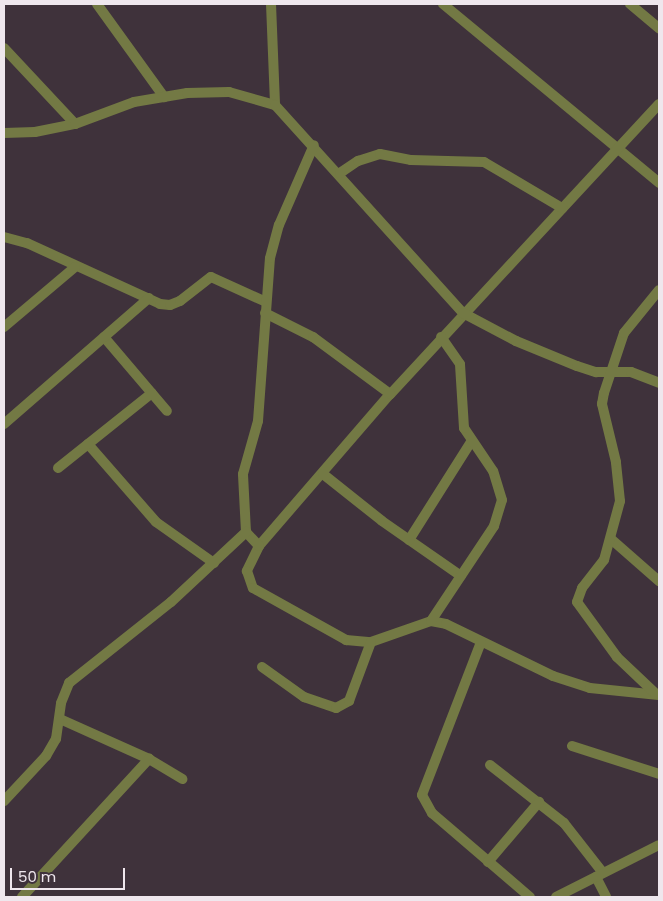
<!DOCTYPE html>
<html>
<head>
<meta charset="utf-8">
<style>
	body { margin:0 }
	#map { position:relative; width:663px; height:901px; overflow:hidden; background:#3f323b; font-family:Poppins,sans-serif }
	div>[style] { position:absolute }
	.street>* { height:10px; margin:-5px; padding:0 5px; transform-origin:5px; border-radius:5px; background:#737944 }
	span { translate:-50% -50%; white-space:nowrap; text-align:center; line-height:1.15; -webkit-text-stroke:4.5px #3f323b; paint-order:stroke }
	.frame { position:absolute; inset:0; border:5px solid #efe7ed; pointer-events:none }
	.scale { position:absolute; left:10px; top:868px; width:115px; height:22px; box-sizing:border-box; border:2px solid #efe7ed; border-top:0; padding-left:6px; font-size:15px; line-height:18px; white-space:nowrap; color:#efe7ed; -webkit-text-stroke:4px #3f323b; paint-order:stroke }
</style>
</head>
<body>
<div id="map">
	<div class="street">
		<i style="left:97px;top:4px;width:115px;rotate:54.2deg"></i>
		<i style="left:271px;top:4px;width:101px;rotate:87.7deg"></i>
		<i style="left:443px;top:4px;width:281px;rotate:39.6deg"></i>
		<i style="left:630px;top:4px;width:38px;rotate:40deg"></i>
		<i style="left:4px;top:48px;width:104px;rotate:46.9deg"></i>
		<i style="left:659px;top:104px;width:396px;rotate:132.8deg"></i>
		<i style="left:390px;top:394px;width:201px;rotate:130.8deg"></i>
		<i style="left:259px;top:546px;width:28px;rotate:116deg"></i>
		<i style="left:247px;top:571px;width:18px;rotate:71deg"></i>
		<i style="left:253px;top:588px;width:107px;rotate:29.2deg"></i>
		<i style="left:346px;top:640px;width:25px;rotate:5deg"></i>
		<i style="left:371px;top:642px;width:64px;rotate:-19.3deg"></i>
		<i style="left:431px;top:621px;width:15px;rotate:11deg"></i>
		<i style="left:446px;top:624px;width:119px;rotate:25.9deg"></i>
		<i style="left:553px;top:676px;width:39px;rotate:18deg"></i>
		<i style="left:590px;top:688px;width:69px;rotate:5.8deg"></i>
		<i style="left:4px;top:133px;width:31px;rotate:-2deg"></i>
		<i style="left:35px;top:132px;width:41px;rotate:-11.3deg"></i>
		<i style="left:75px;top:124px;width:63px;rotate:-20.4deg"></i>
		<i style="left:134px;top:102px;width:54px;rotate:-9.6deg"></i>
		<i style="left:187px;top:93px;width:42px;rotate:-1.4deg"></i>
		<i style="left:229px;top:92px;width:48px;rotate:15.8deg"></i>
		<i style="left:275px;top:105px;width:280px;rotate:47.9deg"></i>
		<i style="left:463px;top:313px;width:60px;rotate:27.8deg"></i>
		<i style="left:516px;top:341px;width:66px;rotate:22.3deg"></i>
		<i style="left:577px;top:366px;width:20px;rotate:18deg"></i>
		<i style="left:596px;top:372px;width:35px"></i>
		<i style="left:631px;top:372px;width:30px;rotate:21deg"></i>
		<i style="left:340px;top:173px;width:22px;rotate:-34deg"></i>
		<i style="left:358px;top:161px;width:23px;rotate:-18deg"></i>
		<i style="left:380px;top:154px;width:32px;rotate:11deg"></i>
		<i style="left:411px;top:160px;width:73px;rotate:1.6deg"></i>
		<i style="left:484px;top:162px;width:91px;rotate:30.5deg"></i>
		<i style="left:4px;top:237px;width:24px;rotate:15deg"></i>
		<i style="left:27px;top:243px;width:146px;rotate:24.6deg"></i>
		<i style="left:160px;top:304px;width:10px;rotate:6deg"></i>
		<i style="left:170px;top:305px;width:11px;rotate:-22deg"></i>
		<i style="left:180px;top:301px;width:39px;rotate:-38deg"></i>
		<i style="left:211px;top:277px;width:60px;rotate:24.4deg"></i>
		<i style="left:265px;top:313px;width:54px;rotate:26.6deg"></i>
		<i style="left:313px;top:337px;width:96px;rotate:36.5deg"></i>
		<i style="left:4px;top:327px;width:93px;rotate:-40.2deg"></i>
		<i style="left:104px;top:337px;width:97px;rotate:49.6deg"></i>
		<i style="left:4px;top:424px;width:192px;rotate:-41deg"></i>
		<i style="left:88px;top:444px;width:103px;rotate:48.9deg"></i>
		<i style="left:156px;top:522px;width:71px;rotate:35.3deg"></i>
		<i style="left:58px;top:468px;width:120px;rotate:-38.6deg"></i>
		<i style="left:323px;top:474px;width:75px;rotate:38.5deg"></i>
		<i style="left:382px;top:521px;width:96px;rotate:34.8deg"></i>
		<i style="left:611px;top:539px;width:64px;rotate:41.2deg"></i>
		<i style="left:409px;top:540px;width:116px;rotate:-57.7deg"></i>
		<i style="left:259px;top:546px;width:19px;rotate:-133deg"></i>
		<i style="left:246px;top:532px;width:58px;rotate:-93deg"></i>
		<i style="left:243px;top:474px;width:55px;rotate:-74.2deg"></i>
		<i style="left:258px;top:421px;width:163px;rotate:-85.8deg"></i>
		<i style="left:270px;top:258px;width:34px;rotate:-75deg"></i>
		<i style="left:279px;top:225px;width:87px;rotate:-66.4deg"></i>
		<i style="left:431px;top:621px;width:114px;rotate:-56.4deg"></i>
		<i style="left:494px;top:526px;width:27px;rotate:-73deg"></i>
		<i style="left:502px;top:500px;width:30px;rotate:-107deg"></i>
		<i style="left:493px;top:471px;width:52px;rotate:-124deg"></i>
		<i style="left:464px;top:428px;width:64px;rotate:-93.6deg"></i>
		<i style="left:460px;top:364px;width:33px;rotate:-125deg"></i>
		<i style="left:481px;top:642px;width:164px;rotate:111.1deg"></i>
		<i style="left:422px;top:795px;width:21px;rotate:61deg"></i>
		<i style="left:432px;top:813px;width:129px;rotate:40.6deg"></i>
		<i style="left:262px;top:667px;width:52px;rotate:35.5deg"></i>
		<i style="left:304px;top:697px;width:34px;rotate:19deg"></i>
		<i style="left:336px;top:708px;width:15px;rotate:-28deg"></i>
		<i style="left:349px;top:701px;width:63px;rotate:-69.6deg"></i>
		<i style="left:656px;top:694px;width:54px;rotate:-136.5deg"></i>
		<i style="left:617px;top:657px;width:68px;rotate:-126deg"></i>
		<i style="left:577px;top:602px;width:15px;rotate:-70deg"></i>
		<i style="left:582px;top:588px;width:36px;rotate:-52deg"></i>
		<i style="left:604px;top:560px;width:61px;rotate:-74.8deg"></i>
		<i style="left:620px;top:501px;width:39px;rotate:-96deg"></i>
		<i style="left:616px;top:462px;width:60px;rotate:-103.6deg"></i>
		<i style="left:602px;top:404px;width:11px;rotate:-80deg"></i>
		<i style="left:604px;top:393px;width:63px;rotate:-71.6deg"></i>
		<i style="left:624px;top:333px;width:55px;rotate:-50.9deg"></i>
		<i style="left:60px;top:719px;width:98px;rotate:24.2deg"></i>
		<i style="left:149px;top:759px;width:39px;rotate:31deg"></i>
		<i style="left:572px;top:746px;width:91px;rotate:17.8deg"></i>
		<i style="left:490px;top:765px;width:94px;rotate:38.1deg"></i>
		<i style="left:564px;top:823px;width:63px;rotate:52deg"></i>
		<i style="left:4px;top:801px;width:62px;rotate:-47deg"></i>
		<i style="left:46px;top:756px;width:20px;rotate:-60deg"></i>
		<i style="left:56px;top:739px;width:36px;rotate:-82deg"></i>
		<i style="left:61px;top:703px;width:22px;rotate:-68deg"></i>
		<i style="left:69px;top:683px;width:130px;rotate:-38.5deg"></i>
		<i style="left:171px;top:602px;width:103px;rotate:-43deg"></i>
		<i style="left:488px;top:862px;width:79px;rotate:-49.6deg"></i>
		<i style="left:596px;top:877px;width:22px;rotate:63deg"></i>
		<i style="left:22px;top:897px;width:188px;rotate:-47.4deg"></i>
		<i style="left:556px;top:897px;width:115px;rotate:-26.8deg"></i>
	</div>
	<div class="frame"></div>
	<div class="scale">50 m</div>
</div>
</body>
</html>
